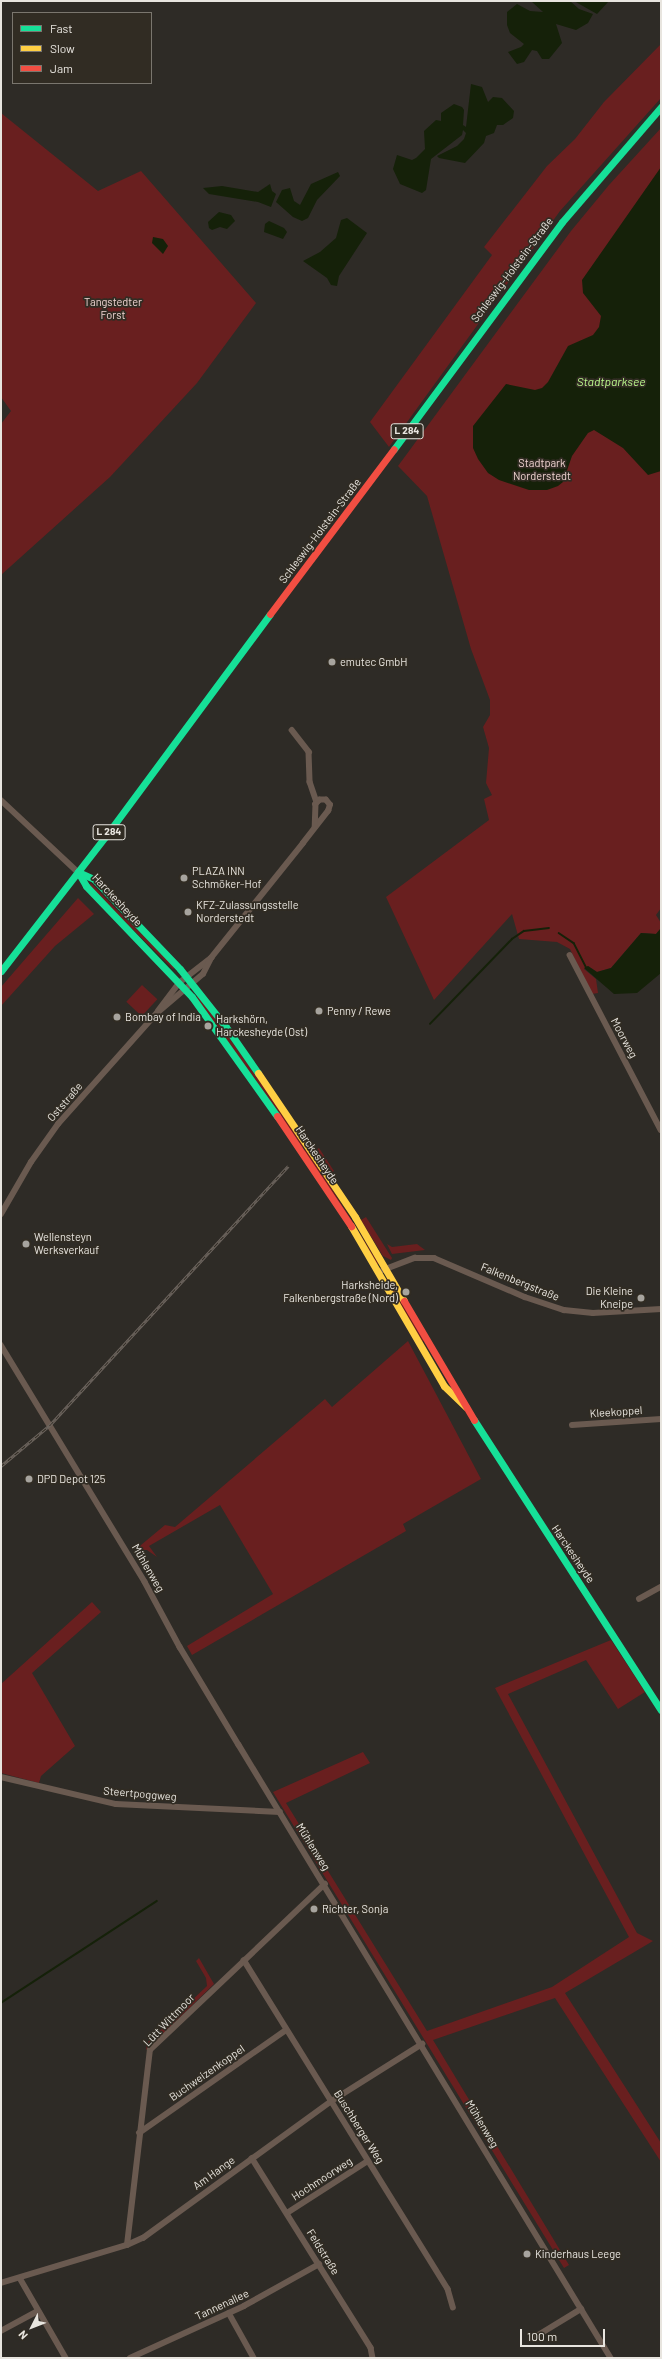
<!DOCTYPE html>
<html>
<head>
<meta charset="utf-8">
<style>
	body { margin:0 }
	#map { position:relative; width:662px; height:2359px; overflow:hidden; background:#2e2b26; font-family:Barlow,sans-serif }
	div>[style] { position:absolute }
	.green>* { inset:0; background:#691f1f; transform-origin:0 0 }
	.water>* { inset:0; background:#152109 }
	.stream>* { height:1.5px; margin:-0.75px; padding:0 0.75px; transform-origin:0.75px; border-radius:0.75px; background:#152109 }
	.street>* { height:5.5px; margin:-2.75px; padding:0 2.75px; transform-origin:2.75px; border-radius:2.75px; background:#6a5a50 }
	.fast>* { height:7px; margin:-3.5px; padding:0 3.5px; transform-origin:3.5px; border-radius:3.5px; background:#16e098 }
	.slow>* { height:7px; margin:-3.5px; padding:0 3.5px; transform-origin:3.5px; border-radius:3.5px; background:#ffcf43 }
	.jam>* { height:7px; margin:-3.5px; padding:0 3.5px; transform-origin:3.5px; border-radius:3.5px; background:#f24e42 }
	.rail>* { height:3px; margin-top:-1.5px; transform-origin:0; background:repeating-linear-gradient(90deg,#312c23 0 4.5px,#6e665f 0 9px); box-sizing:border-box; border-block:1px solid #6e665f }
	.dots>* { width:11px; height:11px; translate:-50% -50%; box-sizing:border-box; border:2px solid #312c23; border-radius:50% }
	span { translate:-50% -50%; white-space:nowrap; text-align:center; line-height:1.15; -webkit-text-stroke:3.5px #312c23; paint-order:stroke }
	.shield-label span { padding:1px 3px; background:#312c23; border:1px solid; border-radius:3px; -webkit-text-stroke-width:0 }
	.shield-label { font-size:10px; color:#e8e5df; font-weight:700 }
	.street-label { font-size:11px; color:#e8e5df }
	.park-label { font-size:11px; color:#efd4d1 }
	.poi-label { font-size:11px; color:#e8e5df }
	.left { translate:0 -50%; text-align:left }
	.right { translate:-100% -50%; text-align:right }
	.water-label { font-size:12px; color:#bcfa8d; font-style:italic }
	.frame { position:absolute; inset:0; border:2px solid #e8e5df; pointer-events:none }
	.legend { position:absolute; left:12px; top:12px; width:140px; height:72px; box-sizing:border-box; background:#312c23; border:1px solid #7a766e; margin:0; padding:5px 7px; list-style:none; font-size:12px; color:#e8e5df }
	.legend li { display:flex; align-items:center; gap:8px; height:20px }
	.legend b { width:20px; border:1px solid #7a766e }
	.north { position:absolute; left:12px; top:2307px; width:40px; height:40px; -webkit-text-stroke:3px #312c23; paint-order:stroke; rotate:228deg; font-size:11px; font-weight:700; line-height:16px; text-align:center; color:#e8e5df }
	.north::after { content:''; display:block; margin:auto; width:14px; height:18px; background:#e8e5df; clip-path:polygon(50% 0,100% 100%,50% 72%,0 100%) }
	.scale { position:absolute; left:520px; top:2329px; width:85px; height:18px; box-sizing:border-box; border:2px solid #e8e5df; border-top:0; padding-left:5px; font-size:12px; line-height:14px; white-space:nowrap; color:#e8e5df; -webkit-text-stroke:3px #312c23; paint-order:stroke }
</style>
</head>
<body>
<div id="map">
	<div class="green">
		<i style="clip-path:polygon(661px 44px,661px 98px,560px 211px,389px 447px,370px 422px,492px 255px,484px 247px,547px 166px,575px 139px,604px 102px)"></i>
		<i style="clip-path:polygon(1px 113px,98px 191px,141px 171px,256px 303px,197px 383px,110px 477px,1px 575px,1px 424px,11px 411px,1px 397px)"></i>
		<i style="clip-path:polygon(661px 128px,661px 908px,656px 915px,661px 923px,661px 928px,656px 934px,641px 933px,611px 968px,597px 972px,588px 966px,584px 969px,596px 979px,598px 993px,592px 994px,570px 949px,557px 942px,519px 939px,512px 914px,434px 1000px,386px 897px,489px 820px,484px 799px,492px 795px,486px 783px,489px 748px,483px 727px,490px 715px,490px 700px,471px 649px,427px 496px,398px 466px,571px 231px,609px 185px)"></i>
		<i style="clip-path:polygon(91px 883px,119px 912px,175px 967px,173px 969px,117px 914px,89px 885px)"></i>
		<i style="clip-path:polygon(78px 898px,94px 914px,55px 946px,1px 1006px,1px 987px)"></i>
		<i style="left:142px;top:985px;width:21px;height:23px;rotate:43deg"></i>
		<i style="clip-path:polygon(199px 995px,305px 1145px,302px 1148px,195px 998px)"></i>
		<i style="clip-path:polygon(319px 1148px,334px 1171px,330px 1173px,316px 1150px)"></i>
		<i style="left:307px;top:1149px;width:135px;height:4px;rotate:58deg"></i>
		<i style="clip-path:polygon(366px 1217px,392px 1258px,391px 1260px,383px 1256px,361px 1220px)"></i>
		<i style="clip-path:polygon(387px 1244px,392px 1247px,417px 1244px,425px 1250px,392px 1254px)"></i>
		<i style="clip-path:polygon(389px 1278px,425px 1340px,422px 1342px,385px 1280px)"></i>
		<i style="clip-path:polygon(408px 1341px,481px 1479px,403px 1524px,406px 1531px,192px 1655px,187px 1646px,273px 1594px,220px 1505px,149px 1546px,157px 1557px,147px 1550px,135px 1550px,165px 1525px,175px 1527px,325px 1399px,332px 1407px)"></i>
		<i style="clip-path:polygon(92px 1602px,101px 1612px,32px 1673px,75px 1746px,41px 1776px,39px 1783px,1px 1773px,1px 1684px)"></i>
		<i style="clip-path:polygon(611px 1640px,645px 1692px,618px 1709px,586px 1660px,508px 1694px,637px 1933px,653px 1941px,565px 1993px,661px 2143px,661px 2162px,555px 1998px,433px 2040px,569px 2265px,564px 2268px,273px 1792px,363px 1752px,370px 1763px,286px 1803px,427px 2031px,552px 1987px,629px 1937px,495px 1688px)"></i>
		<i style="clip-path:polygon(199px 1958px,214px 1984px,146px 2050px,147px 2043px,207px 1986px,206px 1978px,196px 1961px)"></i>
	</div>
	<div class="water">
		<i style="clip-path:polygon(531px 1px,570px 1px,579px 9px,593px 14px,588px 23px,576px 30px,556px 24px,562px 43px,549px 59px,542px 59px,537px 51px,532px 50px,524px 62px,517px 64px,508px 52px,521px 47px,524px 44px,510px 33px,507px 25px,507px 12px,517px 4px,530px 11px,543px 12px)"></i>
		<i style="clip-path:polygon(574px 1px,609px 1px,597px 14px)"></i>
		<i style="clip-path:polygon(471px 84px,482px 87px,488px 102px,493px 97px,502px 98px,514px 111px,513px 118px,503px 125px,497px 125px,494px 133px,486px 136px,484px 143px,465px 163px,439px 158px,437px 156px,457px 146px,464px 139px,466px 133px,463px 130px,462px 135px,431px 159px,426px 190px,422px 193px,400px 184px,393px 169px,397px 155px,412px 160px,416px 158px,425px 149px,424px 131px,436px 120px,441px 121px,441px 113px,454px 104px,462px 107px,464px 110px,463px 125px,466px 127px)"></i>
		<i style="clip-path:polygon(661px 167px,661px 471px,648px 475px,623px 448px,594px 430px,588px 433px,572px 456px,563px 482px,558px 486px,547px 490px,529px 490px,499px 480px,488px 473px,478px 459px,473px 448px,473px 426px,506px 384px,535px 390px,542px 388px,548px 382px,568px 346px,593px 335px,599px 327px,601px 316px,583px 293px,582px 280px)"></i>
		<i style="clip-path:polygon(338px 172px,340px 176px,317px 200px,308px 218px,302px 221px,293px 217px,276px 202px,282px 190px,290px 188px,294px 201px,300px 205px,311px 184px)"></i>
		<i style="clip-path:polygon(270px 184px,272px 191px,276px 194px,271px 207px,258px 202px,209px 194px,203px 188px,222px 186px,258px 192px)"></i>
		<i style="clip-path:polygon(219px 212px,231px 215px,235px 221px,227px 229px,220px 227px,212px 230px,209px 228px,208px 222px)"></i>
		<i style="clip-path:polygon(347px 218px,367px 233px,339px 276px,337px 286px,331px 285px,327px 278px,303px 261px,320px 252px,336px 238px,341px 220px)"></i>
		<i style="clip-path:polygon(269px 221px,284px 228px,287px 232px,283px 239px,264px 232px,265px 224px)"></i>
		<i style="clip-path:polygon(153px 237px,163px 239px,168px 246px,163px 254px,152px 243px)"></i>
		<i style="clip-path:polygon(661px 928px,661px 973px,637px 993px,614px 994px,584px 968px,588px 966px,597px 972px,611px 968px,641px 933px,656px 934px)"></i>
	</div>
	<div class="stream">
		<i style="left:559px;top:933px;width:18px;rotate:34deg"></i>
		<i style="left:574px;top:943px;width:27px;rotate:63deg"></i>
		<i style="left:430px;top:1024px;width:118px;rotate:-46deg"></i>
		<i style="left:512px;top:939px;width:14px;rotate:-34deg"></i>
		<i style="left:524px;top:931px;width:25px;rotate:-7deg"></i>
		<i style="left:1px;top:2003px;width:186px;rotate:-33.2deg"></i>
	</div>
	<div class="street">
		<i style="left:292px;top:730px;width:28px;rotate:52deg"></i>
		<i style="left:309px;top:752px;width:30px;rotate:88deg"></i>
		<i style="left:310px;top:782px;width:21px;rotate:71deg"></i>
		<i style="left:1px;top:800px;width:105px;rotate:43.1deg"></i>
		<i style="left:570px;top:955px;width:197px;rotate:62.5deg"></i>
		<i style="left:158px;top:1011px;width:35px;rotate:-53deg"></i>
		<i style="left:179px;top:983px;width:41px;rotate:-38deg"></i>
		<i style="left:1px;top:1214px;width:60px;rotate:-60deg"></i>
		<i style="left:31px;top:1162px;width:47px;rotate:-54.6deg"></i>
		<i style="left:58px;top:1124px;width:149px;rotate:-48.3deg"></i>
		<i style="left:157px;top:1013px;width:60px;rotate:-40.3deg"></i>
		<i style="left:203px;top:974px;width:18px;rotate:-63deg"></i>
		<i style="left:211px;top:958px;width:147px;rotate:-51.3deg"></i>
		<i style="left:303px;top:843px;width:41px;rotate:-52deg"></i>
		<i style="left:328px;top:811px;width:6px;rotate:-72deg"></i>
		<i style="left:330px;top:805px;width:6px;rotate:-129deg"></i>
		<i style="left:326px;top:800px;width:6px;rotate:180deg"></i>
		<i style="left:320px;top:800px;width:6px;rotate:135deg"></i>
		<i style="left:316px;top:804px;width:23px;rotate:92deg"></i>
		<i style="left:383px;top:1270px;width:34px;rotate:-21deg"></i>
		<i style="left:415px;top:1258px;width:19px"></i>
		<i style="left:434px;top:1258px;width:99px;rotate:23.2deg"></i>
		<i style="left:525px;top:1297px;width:41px;rotate:18.4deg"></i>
		<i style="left:564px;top:1310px;width:29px;rotate:6deg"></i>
		<i style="left:593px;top:1313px;width:68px;rotate:-3.4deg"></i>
		<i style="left:1px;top:1345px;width:277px;rotate:58.7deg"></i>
		<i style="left:145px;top:1582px;width:74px;rotate:61.7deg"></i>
		<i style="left:180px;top:1647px;width:114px;rotate:59deg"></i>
		<i style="left:239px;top:1745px;width:717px;rotate:58.75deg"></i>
		<i style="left:572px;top:1425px;width:89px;rotate:-3.9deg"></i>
		<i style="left:639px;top:1599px;width:25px;rotate:-29deg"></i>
		<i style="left:1px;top:1777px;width:118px;rotate:13.2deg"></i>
		<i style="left:116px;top:1804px;width:164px;rotate:2.8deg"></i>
		<i style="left:244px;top:1960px;width:387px;rotate:58.2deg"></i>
		<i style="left:448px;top:2289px;width:19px;rotate:74deg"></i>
		<i style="left:139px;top:2133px;width:179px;rotate:-35deg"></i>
		<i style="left:252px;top:2158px;width:224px;rotate:57.9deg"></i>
		<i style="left:371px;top:2348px;width:10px;rotate:79deg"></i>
		<i style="left:287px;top:2213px;width:96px;rotate:-32.7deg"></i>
		<i style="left:127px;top:2245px;width:196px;rotate:-83.3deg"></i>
		<i style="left:150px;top:2050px;width:241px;rotate:-43.5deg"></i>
		<i style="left:20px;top:2278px;width:92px;rotate:60.1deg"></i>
		<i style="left:1px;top:2283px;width:132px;rotate:-16.8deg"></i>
		<i style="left:127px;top:2245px;width:17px;rotate:-24deg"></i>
		<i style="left:143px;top:2238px;width:231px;rotate:-36deg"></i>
		<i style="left:330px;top:2102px;width:109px;rotate:-32.2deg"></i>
		<i style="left:229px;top:2313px;width:51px;rotate:60.9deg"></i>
		<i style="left:1px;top:2331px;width:42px;rotate:-28.4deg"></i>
		<i style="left:535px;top:2337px;width:54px;rotate:-31.3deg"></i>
		<i style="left:130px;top:2358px;width:125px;rotate:-24.5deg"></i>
		<i style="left:244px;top:2306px;width:86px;rotate:-29.2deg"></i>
	</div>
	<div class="fast">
		<i style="left:394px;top:449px;width:282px;rotate:-53.5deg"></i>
		<i style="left:562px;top:222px;width:152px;rotate:-49.3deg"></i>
		<i style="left:78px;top:872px;width:17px;rotate:24deg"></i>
		<i style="left:94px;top:879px;width:124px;rotate:46.3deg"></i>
		<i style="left:180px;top:969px;width:74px;rotate:51.6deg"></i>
		<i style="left:226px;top:1027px;width:56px;rotate:55.2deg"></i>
		<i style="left:78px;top:872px;width:16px;rotate:60deg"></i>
		<i style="left:86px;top:886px;width:153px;rotate:46.3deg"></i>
		<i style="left:192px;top:997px;width:146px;rotate:54.5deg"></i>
		<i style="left:1px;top:971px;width:170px;rotate:-52.2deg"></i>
		<i style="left:105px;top:837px;width:277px;rotate:-53.5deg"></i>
		<i style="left:474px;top:1420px;width:345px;rotate:57.2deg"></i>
	</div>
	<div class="slow">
		<i style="left:258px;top:1073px;width:174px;rotate:56deg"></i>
		<i style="left:355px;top:1217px;width:97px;rotate:59.7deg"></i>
		<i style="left:351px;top:1226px;width:185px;rotate:59.8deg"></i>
		<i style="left:444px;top:1386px;width:30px;rotate:44deg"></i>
	</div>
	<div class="jam">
		<i style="left:270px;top:614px;width:206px;rotate:-53.1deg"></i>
		<i style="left:277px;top:1116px;width:133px;rotate:56.1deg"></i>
		<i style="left:404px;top:1301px;width:138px;rotate:59.5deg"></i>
	</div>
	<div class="rail">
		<i style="left:1px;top:1466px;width:64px;rotate:-39.9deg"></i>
		<i style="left:50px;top:1425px;width:352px;rotate:-47.4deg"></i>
	</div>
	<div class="dots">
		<i style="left:332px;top:662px;background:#a7a49e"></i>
		<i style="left:184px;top:878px;background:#a7a49e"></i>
		<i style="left:188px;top:912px;background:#a7a49e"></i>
		<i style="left:319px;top:1011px;background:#a7a49e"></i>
		<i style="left:117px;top:1017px;background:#a7a49e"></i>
		<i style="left:208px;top:1026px;background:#a7a49e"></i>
		<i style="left:26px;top:1244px;background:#a7a49e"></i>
		<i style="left:406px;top:1292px;background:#a7a49e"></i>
		<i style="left:641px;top:1298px;background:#a7a49e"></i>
		<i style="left:29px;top:1479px;background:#a7a49e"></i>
		<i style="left:314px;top:1909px;background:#a7a49e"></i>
		<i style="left:527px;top:2254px;background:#a7a49e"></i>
	</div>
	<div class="shield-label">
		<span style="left:407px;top:431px">L 284</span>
		<span style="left:109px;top:832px">L 284</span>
	</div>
	<div class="street-label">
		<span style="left:512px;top:270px;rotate:-53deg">Schleswig-Holstein-Straße</span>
		<span style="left:320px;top:531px;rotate:-53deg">Schleswig-Holstein-Straße</span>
		<span style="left:117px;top:900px;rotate:47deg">Harckesheyde</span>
		<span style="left:624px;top:1038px;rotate:62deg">Moorweg</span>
		<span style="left:65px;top:1102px;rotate:-49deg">Oststraße</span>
		<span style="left:317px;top:1155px;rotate:56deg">Harckesheyde</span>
		<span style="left:520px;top:1282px;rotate:22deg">Falkenbergstraße</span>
		<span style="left:616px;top:1412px;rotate:-4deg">Kleekoppel</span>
		<span style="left:573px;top:1554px;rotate:56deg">Harckesheyde</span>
		<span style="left:148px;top:1568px;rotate:60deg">Mühlenweg</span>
		<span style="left:140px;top:1794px;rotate:5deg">Steertpoggweg</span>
		<span style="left:313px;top:1847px;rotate:58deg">Mühlenweg</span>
		<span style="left:169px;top:2020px;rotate:-46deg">Lütt Wittmoor</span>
		<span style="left:207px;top:2073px;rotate:-35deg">Buchweizenkoppel</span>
		<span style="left:482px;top:2124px;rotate:59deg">Mühlenweg</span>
		<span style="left:359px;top:2127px;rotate:58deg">Buschberger Weg</span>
		<span style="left:214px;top:2173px;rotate:-36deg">Am Hange</span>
		<span style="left:322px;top:2179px;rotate:-33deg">Hochmoorweg</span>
		<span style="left:323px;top:2252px;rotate:58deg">Feldstraße</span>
		<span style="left:222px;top:2305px;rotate:-25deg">Tannenallee</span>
	</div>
	<div class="park-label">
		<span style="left:113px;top:309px">Tangstedter<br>Forst</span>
		<span style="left:542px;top:470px">Stadtpark<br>Norderstedt</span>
	</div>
	<div class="poi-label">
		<span class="left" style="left:340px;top:662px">emutec GmbH</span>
		<span class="left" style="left:192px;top:878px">PLAZA INN<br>Schmöker-Hof</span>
		<span class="left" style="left:196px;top:912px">KFZ-Zulassungsstelle<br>Norderstedt</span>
		<span class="left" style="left:327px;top:1011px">Penny / Rewe</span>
		<span class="left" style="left:125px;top:1017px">Bombay of India</span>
		<span class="left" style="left:216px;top:1026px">Harkshörn,<br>Harckesheyde (Ost)</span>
		<span class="left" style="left:34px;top:1244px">Wellensteyn<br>Werksverkauf</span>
		<span class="right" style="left:398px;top:1292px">Harksheide,<br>Falkenbergstraße (Nord)</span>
		<span class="right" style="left:633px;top:1298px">Die Kleine<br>Kneipe</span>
		<span class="left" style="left:37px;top:1479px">DPD Depot 125</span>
		<span class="left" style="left:322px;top:1909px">Richter, Sonja</span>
		<span class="left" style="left:535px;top:2254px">Kinderhaus Leege</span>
	</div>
	<div class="water-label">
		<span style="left:611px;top:382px">Stadtparksee</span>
	</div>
	<div class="frame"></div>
	<ul class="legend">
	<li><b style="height:5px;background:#16e098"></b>Fast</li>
	<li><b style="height:5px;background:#ffcf43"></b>Slow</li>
	<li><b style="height:5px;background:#f24e42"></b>Jam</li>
	</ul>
	<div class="north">N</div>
	<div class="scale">100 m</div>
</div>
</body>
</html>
